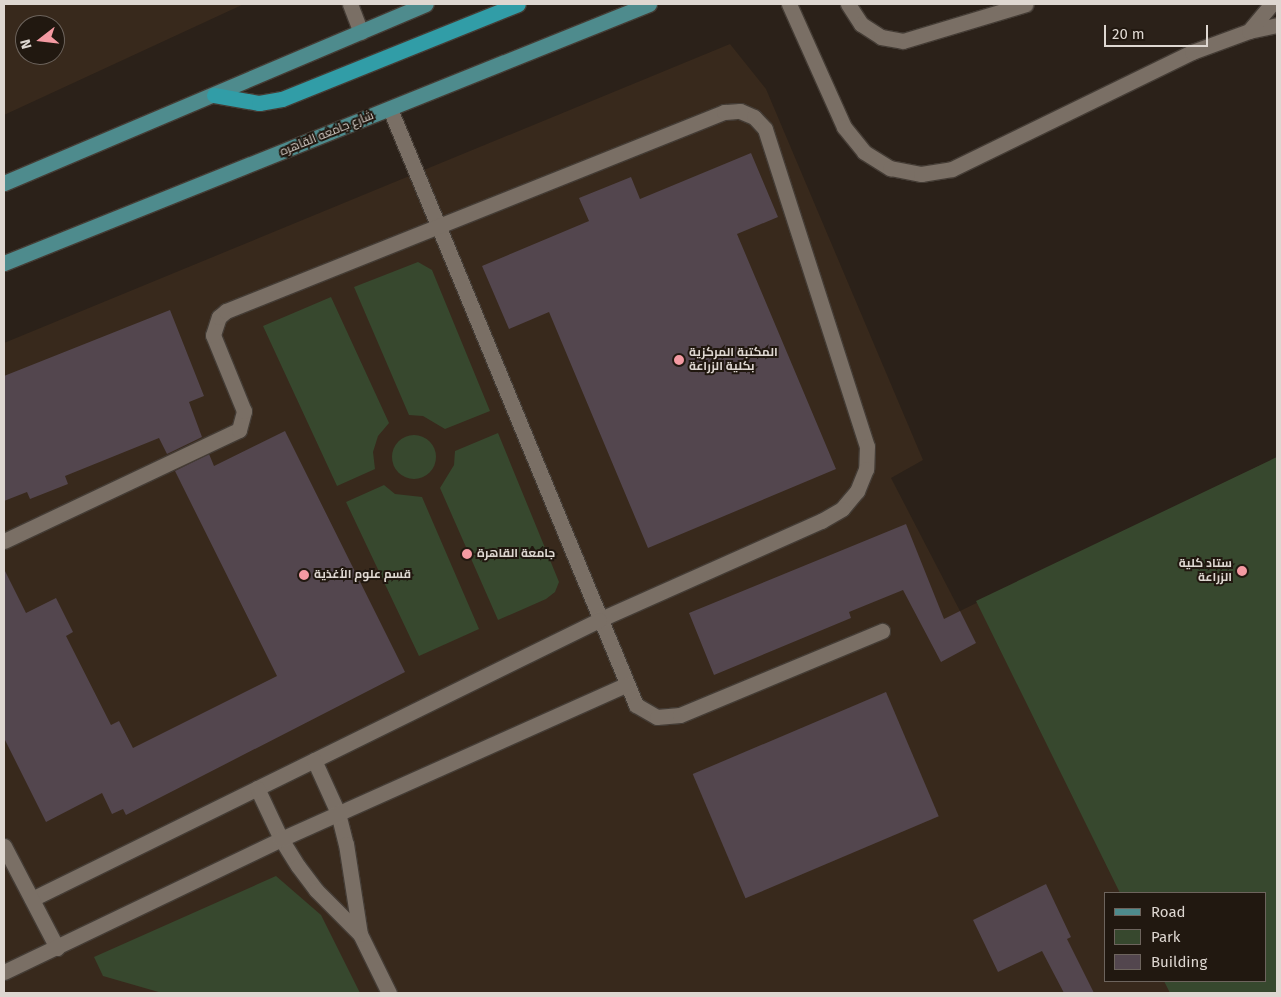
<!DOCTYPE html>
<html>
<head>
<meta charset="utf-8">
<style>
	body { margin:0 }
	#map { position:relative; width:1281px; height:997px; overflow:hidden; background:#2b2119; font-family:"Fira Sans",Cairo,sans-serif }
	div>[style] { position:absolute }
	.built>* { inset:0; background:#38291c }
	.green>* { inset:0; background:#37482e }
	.round { border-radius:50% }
	.building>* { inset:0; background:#53464e; transform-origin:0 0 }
	.roads { filter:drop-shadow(1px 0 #443c35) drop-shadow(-1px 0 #443c35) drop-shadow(0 1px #443c35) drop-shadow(0 -1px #443c35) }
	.minor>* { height:15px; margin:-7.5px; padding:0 7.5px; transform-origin:7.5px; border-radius:7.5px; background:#7a6f65 }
	.major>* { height:15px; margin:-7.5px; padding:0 7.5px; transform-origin:7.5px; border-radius:7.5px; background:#4e8b8d }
	.highway>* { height:15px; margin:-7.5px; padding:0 7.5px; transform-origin:7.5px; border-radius:7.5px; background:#319da7 }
	.dots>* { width:14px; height:14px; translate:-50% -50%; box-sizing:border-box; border:2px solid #211810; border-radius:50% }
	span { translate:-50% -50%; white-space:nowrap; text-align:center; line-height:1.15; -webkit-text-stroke:4px #211810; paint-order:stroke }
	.street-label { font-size:12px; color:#ded7d1 }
	.poi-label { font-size:12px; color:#ded7d1; font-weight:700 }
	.left { translate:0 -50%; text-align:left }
	.right { translate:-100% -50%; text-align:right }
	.frame { position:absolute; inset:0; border:5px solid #ded7d1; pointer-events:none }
	.legend { position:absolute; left:1104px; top:892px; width:162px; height:90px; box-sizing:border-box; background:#211810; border:1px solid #6d645d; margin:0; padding:6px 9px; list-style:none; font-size:15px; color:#ded7d1 }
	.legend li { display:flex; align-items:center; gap:10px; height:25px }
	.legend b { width:25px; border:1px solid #6d645d }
	.north { position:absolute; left:15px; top:15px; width:50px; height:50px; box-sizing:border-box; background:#211810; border:1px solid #6d645d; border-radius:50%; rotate:254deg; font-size:14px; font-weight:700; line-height:20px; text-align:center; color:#ded7d1 }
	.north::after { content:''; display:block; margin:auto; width:18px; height:22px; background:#f49aa2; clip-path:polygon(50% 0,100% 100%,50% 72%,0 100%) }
	.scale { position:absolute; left:1104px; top:25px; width:104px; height:22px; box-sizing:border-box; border:2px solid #ded7d1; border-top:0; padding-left:6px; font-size:15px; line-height:18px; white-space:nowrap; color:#ded7d1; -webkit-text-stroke:4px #211810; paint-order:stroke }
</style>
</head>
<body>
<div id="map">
	<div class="built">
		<i style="clip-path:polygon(evenodd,4px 4px,244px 4px,4px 115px,4px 4px,25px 25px,55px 25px,55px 55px,25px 55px,25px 25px)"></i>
		<i style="clip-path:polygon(evenodd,730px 44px,766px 89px,923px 460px,891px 478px,960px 611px,1277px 457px,1277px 993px,4px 993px,4px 343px,730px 44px,1105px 893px,1265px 893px,1265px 981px,1105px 981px,1105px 893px)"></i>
	</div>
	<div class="green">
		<i style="clip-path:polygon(418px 262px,432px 270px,490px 411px,445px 429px,423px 416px,409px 415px,354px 287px)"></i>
		<i style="clip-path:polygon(331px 297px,389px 423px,378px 436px,373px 452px,375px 469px,337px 486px,263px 326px)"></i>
		<i style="clip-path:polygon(498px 433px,559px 582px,555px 592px,546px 599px,498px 620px,440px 488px,454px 465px,455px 451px)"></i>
		<i class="round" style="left:392px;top:435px;width:44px;height:44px"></i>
		<i style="clip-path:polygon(1277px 457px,1277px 993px,1170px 993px,1164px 981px,1265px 981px,1265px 893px,1120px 893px,976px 601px)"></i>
		<i style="clip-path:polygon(384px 485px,395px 494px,422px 497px,479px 629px,419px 656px,346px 502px)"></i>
		<i style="clip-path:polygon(276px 876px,321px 915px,360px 993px,162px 993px,103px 976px,94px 957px)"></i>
	</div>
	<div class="building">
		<i style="clip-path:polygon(751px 153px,778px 217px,737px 234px,836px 469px,648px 548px,549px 312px,509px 329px,482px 266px,589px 221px,579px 198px,631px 177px,640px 199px)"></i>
		<i style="clip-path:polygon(170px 310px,204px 396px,189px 402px,202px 437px,167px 454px,159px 438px,65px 476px,68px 484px,30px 499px,27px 492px,4px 501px,4px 376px)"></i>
		<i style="clip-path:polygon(285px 431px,405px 672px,126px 815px,123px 809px,112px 814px,102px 793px,46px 822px,4px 738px,4px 569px,26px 613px,56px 598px,73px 632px,66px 636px,111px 725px,119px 721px,133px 748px,277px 676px,175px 471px,209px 454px,214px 466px)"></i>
		<i style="clip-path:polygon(906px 524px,944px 619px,960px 611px,976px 643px,941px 662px,903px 590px,849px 612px,851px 618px,714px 675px,689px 613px)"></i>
		<i style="left:886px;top:692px;width:135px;height:210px;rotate:67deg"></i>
		<i style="clip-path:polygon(1046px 884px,1071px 937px,1067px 939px,1094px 993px,1064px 993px,1042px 951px,998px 972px,973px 920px)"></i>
	</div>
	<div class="roads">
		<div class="minor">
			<i style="left:350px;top:4px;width:30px;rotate:69deg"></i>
			<i style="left:789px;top:4px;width:135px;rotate:65.9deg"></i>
			<i style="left:844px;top:127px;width:32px;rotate:51deg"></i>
			<i style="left:864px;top:152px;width:31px;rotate:32deg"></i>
			<i style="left:890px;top:168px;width:32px;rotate:11deg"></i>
			<i style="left:921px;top:174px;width:31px;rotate:-9deg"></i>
			<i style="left:952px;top:169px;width:267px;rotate:-26deg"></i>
			<i style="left:1192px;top:52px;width:61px;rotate:-20.2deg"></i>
			<i style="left:1249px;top:31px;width:29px;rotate:-12deg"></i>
			<i style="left:848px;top:4px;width:24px;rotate:57deg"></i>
			<i style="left:861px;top:24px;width:24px;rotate:33deg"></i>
			<i style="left:881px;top:37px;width:22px;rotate:10deg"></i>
			<i style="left:903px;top:41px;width:128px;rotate:-16.7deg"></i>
			<i style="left:1249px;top:31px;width:35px;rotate:-50deg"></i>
			<i style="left:390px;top:109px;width:645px;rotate:67.57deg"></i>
			<i style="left:636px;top:705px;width:24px;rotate:30deg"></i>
			<i style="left:657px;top:717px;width:23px;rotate:-5deg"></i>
			<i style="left:680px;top:715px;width:219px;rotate:-22.6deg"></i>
			<i style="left:4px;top:541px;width:260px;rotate:-25.3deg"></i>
			<i style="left:239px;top:430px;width:20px;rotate:-75deg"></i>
			<i style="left:244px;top:411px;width:82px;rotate:-112.2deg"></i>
			<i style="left:213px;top:335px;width:19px;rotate:-72deg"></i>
			<i style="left:219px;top:317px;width:9px;rotate:-41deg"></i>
			<i style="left:226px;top:311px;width:536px;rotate:-21.78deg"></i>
			<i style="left:724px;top:112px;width:16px;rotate:-4deg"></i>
			<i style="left:740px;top:111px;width:15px;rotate:23deg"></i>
			<i style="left:754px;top:117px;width:16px;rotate:47deg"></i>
			<i style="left:765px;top:129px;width:333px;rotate:72.2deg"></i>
			<i style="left:867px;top:446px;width:23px;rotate:92deg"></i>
			<i style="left:866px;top:469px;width:24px;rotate:112deg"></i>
			<i style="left:857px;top:491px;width:23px;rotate:130deg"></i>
			<i style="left:842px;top:509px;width:24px;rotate:150deg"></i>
			<i style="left:821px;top:521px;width:243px;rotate:156deg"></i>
			<i style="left:599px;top:620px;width:632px;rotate:153.8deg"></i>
			<i style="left:314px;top:760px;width:58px;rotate:65.6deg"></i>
			<i style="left:338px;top:813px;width:32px;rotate:76deg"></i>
			<i style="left:346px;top:844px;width:91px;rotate:81.2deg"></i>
			<i style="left:360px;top:934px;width:66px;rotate:63.8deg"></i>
			<i style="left:257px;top:788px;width:56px;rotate:64.8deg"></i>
			<i style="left:281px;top:839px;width:32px;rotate:58deg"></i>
			<i style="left:298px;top:866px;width:30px;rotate:53deg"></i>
			<i style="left:316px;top:890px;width:62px;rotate:45deg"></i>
			<i style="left:4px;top:846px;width:115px;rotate:62.5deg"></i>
			<i style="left:4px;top:972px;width:307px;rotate:-25.6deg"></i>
			<i style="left:281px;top:839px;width:378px;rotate:-24.1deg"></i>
		</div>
		<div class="major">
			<i style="left:4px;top:183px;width:458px;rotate:-23deg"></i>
			<i style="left:4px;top:263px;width:695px;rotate:-21.88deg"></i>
		</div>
		<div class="highway">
			<i style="left:214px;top:95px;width:46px;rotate:10.1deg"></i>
			<i style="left:259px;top:103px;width:23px;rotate:-10deg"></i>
			<i style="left:282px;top:99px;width:254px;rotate:-21.9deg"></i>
		</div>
	</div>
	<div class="dots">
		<i style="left:679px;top:360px;background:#f49aa2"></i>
		<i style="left:467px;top:554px;background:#f49aa2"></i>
		<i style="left:1242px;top:571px;background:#f49aa2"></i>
		<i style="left:304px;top:575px;background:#f49aa2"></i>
	</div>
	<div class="street-label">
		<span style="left:327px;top:134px;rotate:-22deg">شارع جامعه القاهره</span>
	</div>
	<div class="poi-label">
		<span class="left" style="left:689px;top:360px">المكتبة المركزية<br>بكلية الزراعة</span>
		<span class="left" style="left:477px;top:554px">جامعة القاهرة</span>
		<span class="right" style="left:1232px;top:571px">ستاد كلية<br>الزراعة</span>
		<span class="left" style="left:314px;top:575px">قسم علوم الأغذية</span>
	</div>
	<div class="frame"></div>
	<ul class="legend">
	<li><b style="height:6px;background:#4e8b8d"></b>Road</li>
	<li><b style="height:14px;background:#37482e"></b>Park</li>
	<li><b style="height:14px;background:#53464e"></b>Building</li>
	</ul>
	<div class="north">N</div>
	<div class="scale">20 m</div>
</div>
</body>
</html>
